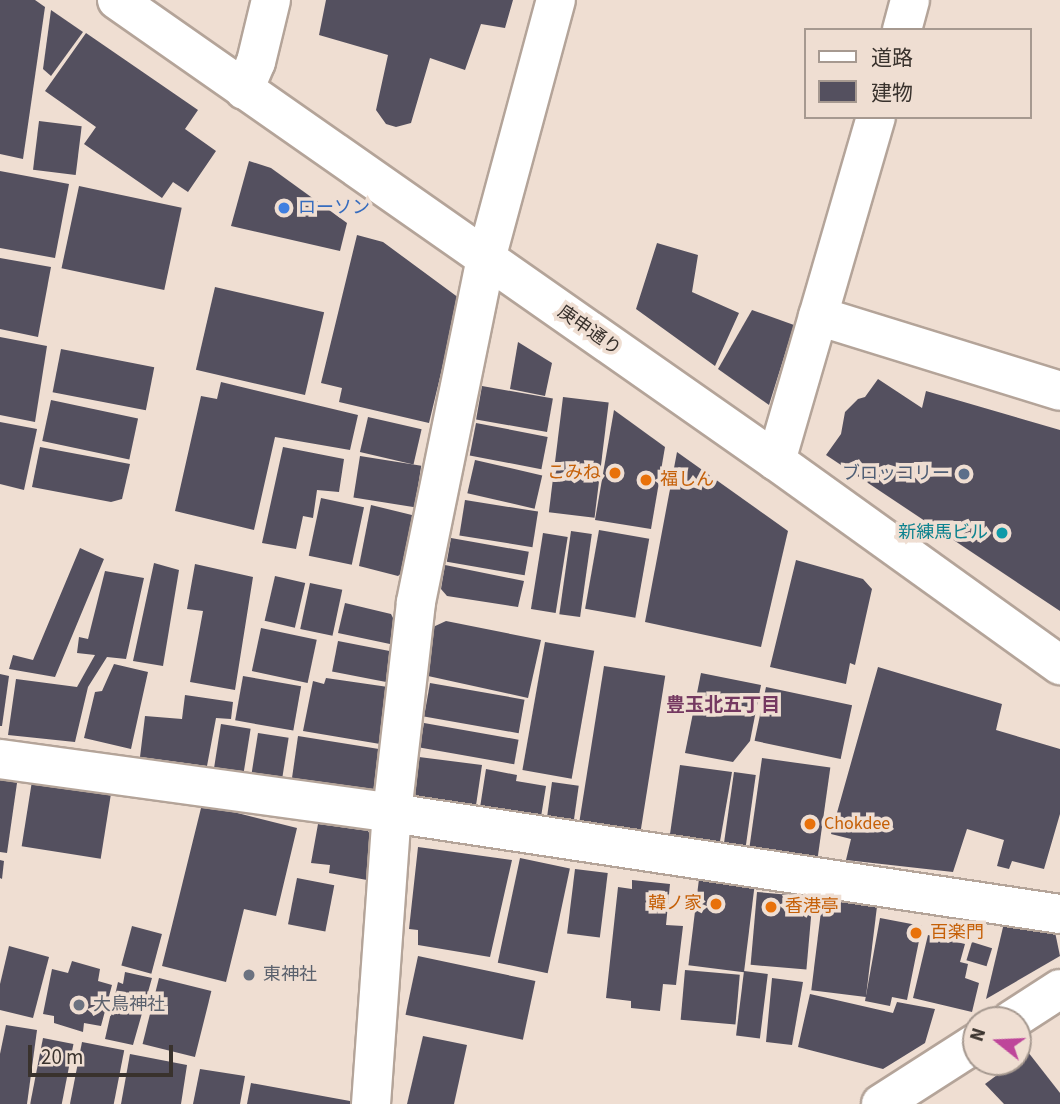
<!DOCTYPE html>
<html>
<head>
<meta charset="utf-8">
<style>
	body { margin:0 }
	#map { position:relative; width:1060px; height:1104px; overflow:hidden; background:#efded2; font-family:"Source Sans 3","Noto Sans JP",sans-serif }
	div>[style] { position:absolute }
	.building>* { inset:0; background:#54505f; transform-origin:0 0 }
	.roads { filter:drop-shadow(2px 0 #b4a499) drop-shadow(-2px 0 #b4a499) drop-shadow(0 2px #b4a499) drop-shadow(0 -2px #b4a499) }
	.minor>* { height:38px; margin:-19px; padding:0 19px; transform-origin:19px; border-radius:19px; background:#fff }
	.major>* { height:38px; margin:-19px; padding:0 19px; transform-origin:19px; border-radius:19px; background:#fff }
	.dots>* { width:19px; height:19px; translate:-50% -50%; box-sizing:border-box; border:4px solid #efded2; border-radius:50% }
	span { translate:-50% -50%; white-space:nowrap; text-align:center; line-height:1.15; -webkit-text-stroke:7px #efded2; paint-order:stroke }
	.shop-label { font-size:18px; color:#366cbe }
	.left { translate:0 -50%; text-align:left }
	.street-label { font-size:18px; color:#39322d }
	.food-label { font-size:18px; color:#c56008 }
	.right { translate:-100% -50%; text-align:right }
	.service-label { font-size:18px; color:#4e5e75 }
	.culture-label { font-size:18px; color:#0d838f }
	.worship-label { font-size:18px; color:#5b616d }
	.neighbourhood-label { font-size:19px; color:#753961; font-weight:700 }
	.legend { position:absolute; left:804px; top:28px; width:228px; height:91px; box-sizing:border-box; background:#efded2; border:2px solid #a69990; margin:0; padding:9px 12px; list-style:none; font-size:21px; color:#39322d }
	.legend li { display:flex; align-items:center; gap:14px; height:35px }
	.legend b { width:35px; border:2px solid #a69990 }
	.north { position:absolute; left:962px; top:1006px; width:70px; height:70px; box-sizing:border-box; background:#efded2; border:2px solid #a69990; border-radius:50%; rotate:288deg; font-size:19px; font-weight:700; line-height:28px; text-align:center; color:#39322d }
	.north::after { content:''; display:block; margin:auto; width:24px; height:32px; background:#be469a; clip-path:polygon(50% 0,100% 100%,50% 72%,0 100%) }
	.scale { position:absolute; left:28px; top:1045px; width:145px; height:32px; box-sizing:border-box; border:4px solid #39322d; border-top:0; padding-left:9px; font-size:21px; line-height:24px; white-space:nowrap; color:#39322d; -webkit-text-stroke:5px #efded2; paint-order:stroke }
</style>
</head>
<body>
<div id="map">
	<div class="building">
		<i style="clip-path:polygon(0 0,35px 0,45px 7px,23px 159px,0 154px)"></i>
		<i style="clip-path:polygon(326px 0,513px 0,505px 28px,481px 24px,465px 70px,430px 58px,411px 123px,396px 127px,386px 124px,376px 110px,388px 55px,319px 35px)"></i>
		<i style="clip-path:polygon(51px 10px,83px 32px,51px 76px,43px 69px)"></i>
		<i style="clip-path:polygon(86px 33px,198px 110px,185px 129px,216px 151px,188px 192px,173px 182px,162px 198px,84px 144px,96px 127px,45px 91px)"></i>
		<i style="left:39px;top:121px;width:43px;height:49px;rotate:7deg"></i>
		<i style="clip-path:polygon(249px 161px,271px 168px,347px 223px,340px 251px,231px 226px)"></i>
		<i style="clip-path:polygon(0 171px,69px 184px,55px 258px,0 248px)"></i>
		<i style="left:79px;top:186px;width:105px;height:84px;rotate:12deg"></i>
		<i style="clip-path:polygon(357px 235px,383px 242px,459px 298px,429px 423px,339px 402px,342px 388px,321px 383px)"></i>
		<i style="clip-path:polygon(657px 243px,698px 255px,692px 292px,739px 313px,715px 366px,636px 309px)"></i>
		<i style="clip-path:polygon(0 258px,51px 267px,38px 337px,0 329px)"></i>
		<i style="left:215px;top:287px;width:112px;height:85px;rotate:13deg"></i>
		<i style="clip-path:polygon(752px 310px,794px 325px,769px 405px,718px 369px)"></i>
		<i style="clip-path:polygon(0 337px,47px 346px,35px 422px,0 415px)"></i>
		<i style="clip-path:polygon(518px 342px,552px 363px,545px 396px,510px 389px)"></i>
		<i style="left:61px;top:349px;width:95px;height:44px;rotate:11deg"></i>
		<i style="clip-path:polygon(878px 379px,922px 408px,926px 391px,1060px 430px,1060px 611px,826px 455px,841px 434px,845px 412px,858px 399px,865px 397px)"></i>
		<i style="clip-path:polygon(221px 382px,358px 415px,350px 450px,275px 437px,254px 530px,175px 511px,201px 396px,217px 399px)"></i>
		<i style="left:482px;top:386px;width:72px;height:34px;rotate:10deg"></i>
		<i style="left:563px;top:397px;width:46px;height:116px;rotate:7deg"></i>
		<i style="left:51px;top:400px;width:89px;height:42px;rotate:12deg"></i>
		<i style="clip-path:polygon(614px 410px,665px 447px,651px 529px,595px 520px)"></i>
		<i style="left:368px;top:417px;width:55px;height:36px;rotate:13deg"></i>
		<i style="clip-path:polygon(0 422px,37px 429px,24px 490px,0 484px)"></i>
		<i style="left:476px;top:423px;width:73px;height:33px;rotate:11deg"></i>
		<i style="clip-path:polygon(40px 447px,130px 464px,122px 499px,111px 502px,32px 487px)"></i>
		<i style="clip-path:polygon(283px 447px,344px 459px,339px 492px,317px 490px,313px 518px,303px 516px,296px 549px,262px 543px)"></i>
		<i style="clip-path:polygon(677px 452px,788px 531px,761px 647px,645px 622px)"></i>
		<i style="left:360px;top:456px;width:62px;height:42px;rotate:9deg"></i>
		<i style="left:475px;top:460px;width:69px;height:34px;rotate:13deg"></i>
		<i style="left:321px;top:498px;width:44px;height:59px;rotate:12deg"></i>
		<i style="left:465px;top:500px;width:74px;height:36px;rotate:9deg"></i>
		<i style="clip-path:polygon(371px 505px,416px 516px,409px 567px,398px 576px,359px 566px)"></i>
		<i style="left:599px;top:530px;width:51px;height:80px;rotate:10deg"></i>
		<i style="left:571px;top:531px;width:21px;height:84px;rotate:8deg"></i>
		<i style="left:543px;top:533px;width:25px;height:77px;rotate:9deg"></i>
		<i style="left:451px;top:538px;width:79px;height:24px;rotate:10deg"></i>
		<i style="clip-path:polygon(80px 548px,104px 559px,55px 677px,9px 669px,13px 655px,33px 660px)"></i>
		<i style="clip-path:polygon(796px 560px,863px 579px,872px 589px,855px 665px,850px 663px,846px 684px,770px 667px)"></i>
		<i style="clip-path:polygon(154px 563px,179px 570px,163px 666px,133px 661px)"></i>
		<i style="clip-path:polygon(195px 564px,253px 577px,235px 690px,190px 682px,203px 611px,187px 609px)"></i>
		<i style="clip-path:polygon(445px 565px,524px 581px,518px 607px,447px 596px,441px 589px)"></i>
		<i style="clip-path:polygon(105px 571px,144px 578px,126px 659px,107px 657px,88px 687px,75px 742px,8px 735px,16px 679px,77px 687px,95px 655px,77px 653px,79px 637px,88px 639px)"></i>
		<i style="left:275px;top:576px;width:31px;height:46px;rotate:13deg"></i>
		<i style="left:310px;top:583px;width:33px;height:47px;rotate:12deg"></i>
		<i style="clip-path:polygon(345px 603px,391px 614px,395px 622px,390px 644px,338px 633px)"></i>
		<i style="clip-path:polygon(446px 621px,541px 640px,528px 698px,428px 676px,433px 627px)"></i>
		<i style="left:261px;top:628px;width:57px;height:44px;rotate:12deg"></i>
		<i style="left:338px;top:641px;width:59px;height:31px;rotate:11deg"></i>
		<i style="left:545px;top:642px;width:50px;height:130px;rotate:10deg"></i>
		<i style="clip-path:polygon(114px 664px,148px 672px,131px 749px,84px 738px,95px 692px,102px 691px)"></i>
		<i style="left:604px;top:666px;width:62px;height:159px;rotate:9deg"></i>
		<i style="clip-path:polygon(878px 667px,1002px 704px,996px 730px,1060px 749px,1060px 814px,1044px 869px,1012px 861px,1009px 869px,997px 866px,1004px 840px,967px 829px,953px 872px,846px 860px,851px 839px,831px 834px)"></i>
		<i style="clip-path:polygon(701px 673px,761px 685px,750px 741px,733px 762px,685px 753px)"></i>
		<i style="clip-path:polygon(0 674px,9px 676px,2px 726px,0 726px)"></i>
		<i style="left:243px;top:676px;width:59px;height:45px;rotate:10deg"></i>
		<i style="clip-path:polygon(326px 678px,395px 688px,386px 745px,303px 731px,313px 681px,324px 684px)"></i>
		<i style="left:430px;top:683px;width:96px;height:34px;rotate:10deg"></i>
		<i style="left:766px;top:687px;width:88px;height:55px;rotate:12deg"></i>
		<i style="clip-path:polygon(185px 695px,233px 702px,231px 719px,216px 718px,207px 766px,140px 757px,145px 716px,182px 719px)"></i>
		<i style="left:424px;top:723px;width:96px;height:25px;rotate:10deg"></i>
		<i style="left:221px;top:724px;width:30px;height:49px;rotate:9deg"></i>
		<i style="left:258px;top:733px;width:31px;height:48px;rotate:9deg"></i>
		<i style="clip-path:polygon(298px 736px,385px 750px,377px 789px,370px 796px,291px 785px)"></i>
		<i style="clip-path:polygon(419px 757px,482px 765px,475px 812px,425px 805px,415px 794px)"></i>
		<i style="left:762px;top:758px;width:69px;height:93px;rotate:8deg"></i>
		<i style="clip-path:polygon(680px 765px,732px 772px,719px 847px,675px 842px,670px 834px)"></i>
		<i style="clip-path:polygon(486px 769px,517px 775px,516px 781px,546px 786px,540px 823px,479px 814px)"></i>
		<i style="left:734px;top:772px;width:22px;height:75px;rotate:8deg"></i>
		<i style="clip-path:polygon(0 774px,18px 776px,7px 853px,0 852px)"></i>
		<i style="left:32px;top:781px;width:80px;height:66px;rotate:9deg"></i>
		<i style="left:552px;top:782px;width:27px;height:41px;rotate:8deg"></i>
		<i style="clip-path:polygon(202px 804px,297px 828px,276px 916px,244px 909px,226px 982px,162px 966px)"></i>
		<i style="clip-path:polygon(318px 824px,368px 831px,374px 841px,367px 880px,329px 873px,330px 865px,311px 863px)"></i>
		<i style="clip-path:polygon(418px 847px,512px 860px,490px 957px,418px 945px,418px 930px,409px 929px)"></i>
		<i style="left:520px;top:858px;width:51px;height:107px;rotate:12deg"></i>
		<i style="clip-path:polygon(0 860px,4px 861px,2px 879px,0 878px)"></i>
		<i style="left:575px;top:869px;width:33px;height:65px;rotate:7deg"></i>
		<i style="left:297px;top:878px;width:38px;height:47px;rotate:11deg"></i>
		<i style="left:699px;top:879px;width:56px;height:87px;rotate:7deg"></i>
		<i style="clip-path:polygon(632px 880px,670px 884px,666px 925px,683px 926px,676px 985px,663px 984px,660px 1011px,631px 1008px,631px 1001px,606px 998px,618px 887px,632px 889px)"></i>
		<i style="left:757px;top:892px;width:56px;height:73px;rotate:5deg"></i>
		<i style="left:823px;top:895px;width:55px;height:96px;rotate:7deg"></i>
		<i style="clip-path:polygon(880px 918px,922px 926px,907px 1000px,892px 997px,890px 1006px,865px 1001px)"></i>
		<i style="clip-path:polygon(1004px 923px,1055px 932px,1060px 956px,986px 999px)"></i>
		<i style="left:132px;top:926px;width:31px;height:41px;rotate:15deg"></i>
		<i style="clip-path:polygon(928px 935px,965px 944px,960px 962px,968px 964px,965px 978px,979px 983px,972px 1012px,913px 998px)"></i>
		<i style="left:972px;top:942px;width:21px;height:19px;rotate:17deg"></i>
		<i style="clip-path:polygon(9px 946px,49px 957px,33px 1018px,0 1010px,0 984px)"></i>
		<i style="left:418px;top:956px;width:120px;height:60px;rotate:12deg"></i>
		<i style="clip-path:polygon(72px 961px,100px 969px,98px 981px,112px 985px,101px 1026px,84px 1023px,83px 1032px,54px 1023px,54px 1016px,43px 1014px,52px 969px,68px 973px)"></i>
		<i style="left:685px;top:970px;width:55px;height:50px;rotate:5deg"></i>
		<i style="left:744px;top:971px;width:24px;height:65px;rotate:7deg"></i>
		<i style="clip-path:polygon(125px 972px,152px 978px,133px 1045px,105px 1039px,118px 982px,123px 984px)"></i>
		<i style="left:159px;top:978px;width:54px;height:68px;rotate:14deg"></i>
		<i style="clip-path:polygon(772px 978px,803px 982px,792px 1045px,766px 1042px)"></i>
		<i style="clip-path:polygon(810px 994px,893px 1013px,897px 1002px,935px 1009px,925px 1043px,883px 1069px,798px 1047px)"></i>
		<i style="clip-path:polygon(6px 1025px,37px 1030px,27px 1104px,0 1104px,0 1054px)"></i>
		<i style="clip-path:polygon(423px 1036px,467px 1045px,454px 1104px,407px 1104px)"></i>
		<i style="left:43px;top:1038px;width:31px;height:67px;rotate:11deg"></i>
		<i style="left:82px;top:1042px;width:43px;height:63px;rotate:11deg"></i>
		<i style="clip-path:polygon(1028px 1052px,1060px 1093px,1060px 1104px,1004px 1104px,985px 1084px)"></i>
		<i style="clip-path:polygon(130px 1054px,187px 1065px,181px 1104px,121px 1104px)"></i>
		<i style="clip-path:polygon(200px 1069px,245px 1076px,240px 1104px,193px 1104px)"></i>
		<i style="clip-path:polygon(251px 1083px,361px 1103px,361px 1104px,247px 1104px)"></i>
	</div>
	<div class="roads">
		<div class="minor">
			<i style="left:902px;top:30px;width:31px;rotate:-75deg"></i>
			<i style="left:244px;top:90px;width:30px;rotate:-67deg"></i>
			<i style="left:256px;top:62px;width:64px;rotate:-76.4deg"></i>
			<i style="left:818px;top:316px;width:253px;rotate:17.2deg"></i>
			<i style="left:776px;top:461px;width:358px;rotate:-73.8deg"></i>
			<i style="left:0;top:759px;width:396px;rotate:7.8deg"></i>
			<i style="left:392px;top:813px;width:676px;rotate:8.6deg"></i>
			<i style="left:1012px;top:1020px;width:57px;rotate:-32.9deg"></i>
			<i style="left:371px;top:1104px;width:292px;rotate:-85.9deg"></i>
			<i style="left:392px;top:813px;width:212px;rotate:-83.5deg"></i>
			<i style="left:416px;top:602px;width:350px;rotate:-78.5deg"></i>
			<i style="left:486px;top:259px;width:268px;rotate:-74.9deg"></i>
			<i style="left:881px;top:1104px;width:113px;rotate:-32.7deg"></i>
		</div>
		<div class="major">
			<i style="left:117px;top:0;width:804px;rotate:34.97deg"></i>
			<i style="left:776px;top:461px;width:350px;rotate:35.7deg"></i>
		</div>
	</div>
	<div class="dots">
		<i style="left:284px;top:208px;background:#3f7fe0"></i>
		<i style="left:615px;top:473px;background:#e8710a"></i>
		<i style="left:964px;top:474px;background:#5c6f8a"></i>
		<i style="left:646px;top:480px;background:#e8710a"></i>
		<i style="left:1002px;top:533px;background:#0f9aa8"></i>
		<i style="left:810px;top:824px;background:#e8710a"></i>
		<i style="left:716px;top:904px;background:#e8710a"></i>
		<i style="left:771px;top:907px;background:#e8710a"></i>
		<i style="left:916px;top:933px;background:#e8710a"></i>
		<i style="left:249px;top:975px;background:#6b7280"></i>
		<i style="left:79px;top:1005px;background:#6b7280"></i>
	</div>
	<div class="shop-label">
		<span class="left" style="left:298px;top:208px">ローソン</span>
	</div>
	<div class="street-label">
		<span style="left:589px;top:331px;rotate:35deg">庚申通り</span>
	</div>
	<div class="food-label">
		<span class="right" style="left:601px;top:473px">こみね</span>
		<span class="left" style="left:660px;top:480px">福しん</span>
		<span class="left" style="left:824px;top:824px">Chokdee</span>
		<span class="right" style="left:702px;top:904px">韓ノ家</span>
		<span class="left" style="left:785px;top:907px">香港亭</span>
		<span class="left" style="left:930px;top:933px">百楽門</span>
	</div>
	<div class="service-label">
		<span class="right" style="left:950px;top:474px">ブロッコリー</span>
	</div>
	<div class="culture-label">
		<span class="right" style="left:988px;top:533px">新練馬ビル</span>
	</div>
	<div class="worship-label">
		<span class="left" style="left:263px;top:975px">東神社</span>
		<span class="left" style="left:93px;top:1005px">大鳥神社</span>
	</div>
	<div class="neighbourhood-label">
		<span style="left:723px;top:706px">豊玉北五丁目</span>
	</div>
	<ul class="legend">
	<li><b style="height:9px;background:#fff"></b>道路</li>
	<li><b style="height:19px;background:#54505f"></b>建物</li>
	</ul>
	<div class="north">N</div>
	<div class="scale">20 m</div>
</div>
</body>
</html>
